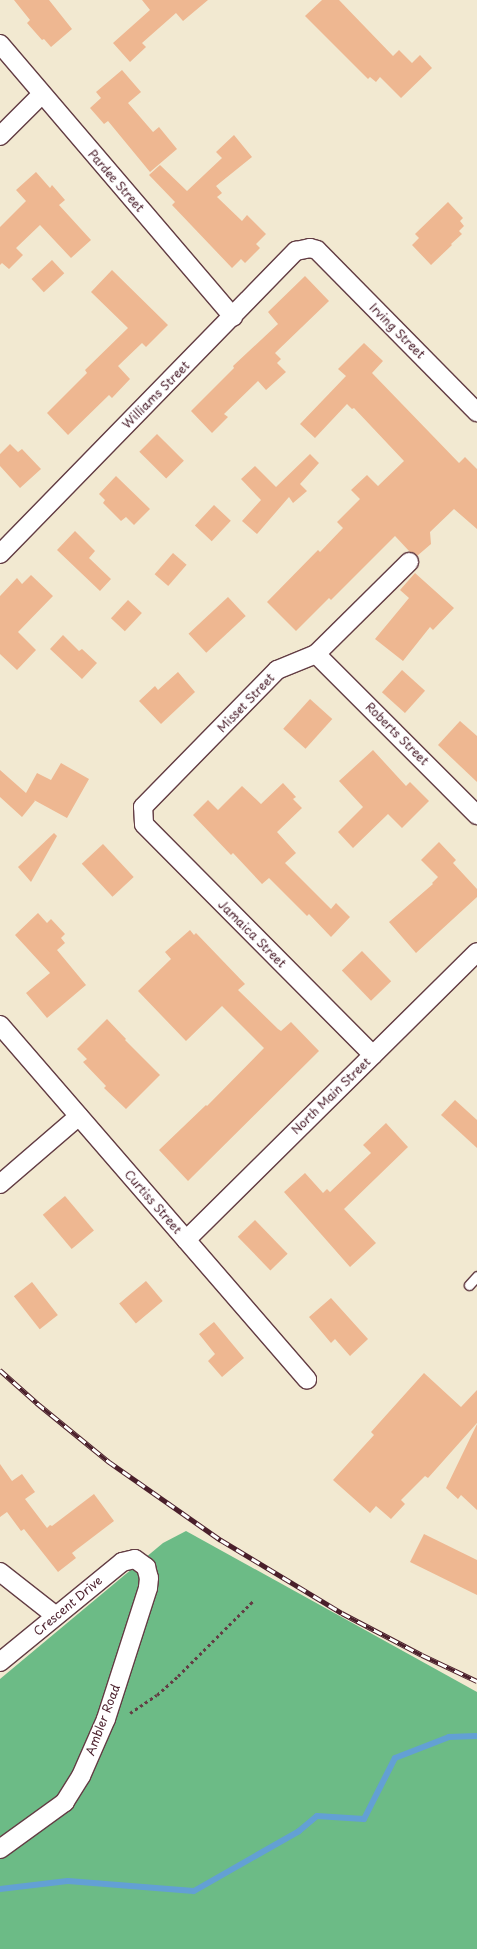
<!DOCTYPE html>
<html>
<head>
<meta charset="utf-8">
<style>
	body { margin:0 }
	#map { position:relative; width:477px; height:1949px; overflow:hidden; background:#f2e9d1; font-family:"Playpen Sans",sans-serif }
	div>[style] { position:absolute }
	.forest>* { inset:0; background:#6cbb86 }
	.stream>* { height:6px; margin:-3px; padding:0 3px; transform-origin:3px; border-radius:3px; background:#63a0d4 }
	.building>* { inset:0; background:#eeb791; transform-origin:0 0 }
	.path>* { height:2.5px; margin-top:-1.25px; transform-origin:0; background:repeating-linear-gradient(90deg,#633d44 0 3px,transparent 0 6px) }
	.roads { filter:drop-shadow(1px 0 #633d44) drop-shadow(-1px 0 #633d44) drop-shadow(0 1px #633d44) drop-shadow(0 -1px #633d44) }
	.lane>* { height:9px; margin:-4.5px; padding:0 4.5px; transform-origin:4.5px; border-radius:4.5px; background:#fff }
	.street>* { height:18px; margin:-9px; padding:0 9px; transform-origin:9px; border-radius:9px; background:#fff }
	.rail>* { height:4.5px; margin-top:-2.25px; transform-origin:0; background:repeating-linear-gradient(90deg,#fff 0 9px,#4a1f2b 0 18px); box-sizing:border-box; border-block:1px solid #4a1f2b }
	span { translate:-50% -50%; white-space:nowrap; text-align:center; line-height:1.15; -webkit-text-stroke:3px #fff; paint-order:stroke }
	.street-label { font-size:12px; color:#4a1f2b }
</style>
</head>
<body>
<div id="map">
	<div class="forest">
		<i style="clip-path:polygon(186px 1531px,477px 1692px,477px 1949px,0 1949px,0 1679px,163px 1543px)"></i>
	</div>
	<div class="stream">
		<i style="left:0;top:1889px;width:68px;rotate:-6.7deg"></i>
		<i style="left:68px;top:1881px;width:126px;rotate:4.5deg"></i>
		<i style="left:194px;top:1891px;width:121px;rotate:-29.7deg"></i>
		<i style="left:299px;top:1831px;width:23px;rotate:-40deg"></i>
		<i style="left:317px;top:1816px;width:47px;rotate:3.7deg"></i>
		<i style="left:364px;top:1819px;width:68px;rotate:-63.1deg"></i>
		<i style="left:395px;top:1758px;width:58px;rotate:-21.3deg"></i>
		<i style="left:449px;top:1737px;width:27px;rotate:-2deg"></i>
	</div>
	<div class="building">
		<i style="clip-path:polygon(14px 0,49px 0,72px 29px,51px 47px,44px 39px,42px 40px,27px 23px,30px 20px)"></i>
		<i style="clip-path:polygon(142px 0,208px 0,183px 21px,176px 13px,142px 43px,146px 47px,130px 62px,113px 43px,150px 10px)"></i>
		<i style="clip-path:polygon(322px 0,339px 0,393px 56px,399px 50px,412px 63px,420px 55px,432px 68px,401px 98px,380px 77px,376px 82px,370px 77px,368px 79px,305px 16px)"></i>
		<i style="clip-path:polygon(122px 70px,141px 92px,128px 103px,153px 132px,159px 127px,177px 149px,150px 172px,108px 121px,104px 124px,90px 108px,101px 98px,96px 92px)"></i>
		<i style="clip-path:polygon(234px 135px,252px 157px,216px 186px,222px 193px,217px 197px,242px 221px,247px 215px,266px 234px,256px 244px,260px 248px,245px 263px,241px 259px,232px 268px,172px 205px,175px 202px,149px 175px,160px 165px,187px 191px,222px 158px,216px 152px)"></i>
		<i style="clip-path:polygon(36px 172px,50px 188px,52px 185px,65px 200px,59px 205px,91px 240px,71px 258px,40px 225px,16px 248px,23px 255px,9px 269px,2px 263px,0 265px,0 227px,26px 201px,16px 190px)"></i>
		<i style="clip-path:polygon(448px 202px,463px 218px,460px 221px,464px 226px,459px 231px,462px 234px,451px 244px,452px 245px,431px 265px,412px 245px,419px 238px,415px 234px)"></i>
		<i style="left:52px;top:260px;width:18px;height:28px;rotate:47deg"></i>
		<i style="clip-path:polygon(112px 270px,168px 325px,146px 347px,142px 343px,118px 366px,130px 379px,112px 398px,109px 395px,68px 435px,47px 413px,87px 373px,85px 370px,128px 328px,91px 292px)"></i>
		<i style="clip-path:polygon(305px 276px,329px 301px,275px 353px,281px 359px,277px 363px,286px 372px,266px 390px,258px 381px,224px 414px,228px 417px,212px 433px,191px 411px,234px 368px,233px 366px,278px 324px,268px 312px)"></i>
		<i style="clip-path:polygon(364px 343px,383px 361px,372px 373px,459px 463px,465px 457px,477px 469px,477px 529px,454px 509px,430px 532px,431px 544px,417px 556px,410px 552px,395px 536px,331px 600px,329px 598px,296px 631px,267px 602px,318px 550px,320px 552px,343px 528px,337px 522px,360px 499px,351px 490px,367px 475px,378px 486px,404px 461px,354px 408px,352px 409px,347px 404px,315px 438px,300px 424px,346px 376px,338px 369px)"></i>
		<i style="left:157px;top:434px;width:38px;height:25px;rotate:45deg"></i>
		<i style="clip-path:polygon(10px 444px,18px 452px,22px 449px,41px 469px,20px 488px,0 466px,0 454px)"></i>
		<i style="clip-path:polygon(310px 454px,319px 463px,300px 484px,307px 491px,293px 503px,289px 497px,257px 534px,242px 521px,261px 500px,241px 479px,255px 466px,276px 487px)"></i>
		<i style="clip-path:polygon(116px 476px,150px 509px,134px 525px,126px 517px,121px 521px,103px 503px,105px 500px,99px 494px)"></i>
		<i style="left:214px;top:505px;width:23px;height:28px;rotate:43deg"></i>
		<i style="clip-path:polygon(75px 531px,95px 551px,89px 558px,111px 579px,100px 591px,57px 550px)"></i>
		<i style="left:173px;top:553px;width:18px;height:28px;rotate:41deg"></i>
		<i style="clip-path:polygon(415px 573px,454px 608px,433px 630px,430px 627px,403px 661px,375px 639px,409px 598px,400px 590px)"></i>
		<i style="clip-path:polygon(31px 575px,53px 596px,18px 632px,36px 650px,17px 670px,0 654px,0 596px,17px 578px,22px 584px)"></i>
		<i style="left:228px;top:597px;width:26px;height:54px;rotate:47deg"></i>
		<i style="left:128px;top:600px;width:19px;height:25px;rotate:43deg"></i>
		<i style="clip-path:polygon(63px 635px,79px 651px,82px 649px,97px 663px,82px 679px,50px 649px)"></i>
		<i style="left:402px;top:670px;width:31px;height:30px;rotate:42deg"></i>
		<i style="clip-path:polygon(178px 672px,195px 692px,161px 724px,139px 701px,155px 686px,158px 690px)"></i>
		<i style="left:310px;top:699px;width:30px;height:40px;rotate:42deg"></i>
		<i style="clip-path:polygon(460px 721px,477px 736px,477px 782px,438px 745px)"></i>
		<i style="clip-path:polygon(373px 750px,406px 786px,410px 782px,429px 801px,402px 828px,388px 814px,353px 848px,338px 832px,363px 807px,339px 781px)"></i>
		<i style="clip-path:polygon(61px 763px,89px 779px,67px 818px,34px 800px,35px 801px,22px 817px,0 797px,0 770px,26px 793px,37px 773px,51px 780px)"></i>
		<i style="clip-path:polygon(283px 783px,296px 797px,293px 799px,302px 808px,277px 832px,296px 853px,285px 863px,331px 909px,336px 903px,350px 917px,331px 937px,309px 914px,307px 916px,269px 878px,262px 884px,233px 853px,231px 855px,193px 815px,208px 800px,218px 810px,242px 786px,261px 804px)"></i>
		<i style="clip-path:polygon(54px 833px,57px 836px,31px 882px,18px 867px)"></i>
		<i style="clip-path:polygon(439px 842px,456px 860px,453px 863px,477px 889px,477px 897px,416px 953px,389px 922px,433px 884px,432px 883px,438px 877px,421px 860px)"></i>
		<i style="left:103px;top:844px;width:45px;height:29px;rotate:47deg"></i>
		<i style="clip-path:polygon(38px 913px,47px 923px,51px 919px,65px 934px,61px 938px,65px 943px,57px 950px,86px 985px,47px 1018px,26px 993px,50px 973px,15px 935px)"></i>
		<i style="clip-path:polygon(190px 930px,194px 935px,196px 933px,245px 984px,238px 990px,278px 1029px,281px 1031px,291px 1022px,319px 1051px,188px 1181px,159px 1150px,206px 1105px,207px 1106px,264px 1048px,222px 1006px,186px 1041px,138px 991px,171px 959px,165px 952px)"></i>
		<i style="left:362px;top:951px;width:42px;height:28px;rotate:46deg"></i>
		<i style="clip-path:polygon(107px 1019px,126px 1039px,125px 1040px,160px 1075px,126px 1109px,104px 1088px,106px 1086px,83px 1062px,87px 1059px,77px 1049px)"></i>
		<i style="clip-path:polygon(455px 1100px,477px 1120px,477px 1148px,441px 1115px)"></i>
		<i style="clip-path:polygon(386px 1123px,408px 1147px,344px 1209px,376px 1243px,350px 1267px,284px 1192px,305px 1173px,323px 1193px,327px 1189px,330px 1192px,371px 1153px,363px 1145px)"></i>
		<i style="left:65px;top:1196px;width:45px;height:29px;rotate:50deg"></i>
		<i style="left:255px;top:1220px;width:47px;height:24px;rotate:46deg"></i>
		<i style="left:146px;top:1281px;width:26px;height:35px;rotate:50deg"></i>
		<i style="left:32px;top:1282px;width:42px;height:23px;rotate:52deg"></i>
		<i style="clip-path:polygon(331px 1298px,368px 1339px,350px 1356px,335px 1339px,331px 1343px,309px 1317px)"></i>
		<i style="clip-path:polygon(214px 1322px,244px 1358px,222px 1377px,208px 1361px,215px 1354px,199px 1334px)"></i>
		<i style="clip-path:polygon(424px 1373px,461px 1407px,477px 1390px,477px 1423px,428px 1478px,425px 1476px,401px 1500px,405px 1504px,391px 1519px,376px 1506px,370px 1513px,333px 1480px,374px 1435px,371px 1432px)"></i>
		<i style="clip-path:polygon(477px 1424px,477px 1510px,461px 1495px,458px 1499px,446px 1488px)"></i>
		<i style="clip-path:polygon(0 1464px,12px 1481px,22px 1474px,35px 1492px,25px 1499px,47px 1528px,50px 1525px,52px 1526px,94px 1494px,114px 1521px,72px 1553px,76px 1558px,58px 1572px,24px 1529px,21px 1531px,7px 1512px,0 1517px)"></i>
		<i style="clip-path:polygon(424px 1534px,477px 1560px,477px 1595px,410px 1562px)"></i>
	</div>
	<div class="path">
		<i style="left:130px;top:1713px;width:32px;rotate:-34deg"></i>
		<i style="left:157px;top:1695px;width:28px;rotate:-42deg"></i>
		<i style="left:178px;top:1676px;width:106px;rotate:-45deg"></i>
	</div>
	<div class="roads">
		<div class="lane">
			<i style="left:469px;top:1285px;width:12px;rotate:-48deg"></i>
		</div>
		<div class="street">
			<i style="left:0;top:44px;width:359px;rotate:49.5deg"></i>
			<i style="left:0;top:136px;width:59px;rotate:-45deg"></i>
			<i style="left:0;top:554px;width:424px;rotate:-45.7deg"></i>
			<i style="left:296px;top:251px;width:14px;rotate:-12deg"></i>
			<i style="left:310px;top:248px;width:7px;rotate:16deg"></i>
			<i style="left:317px;top:250px;width:228px;rotate:45.4deg"></i>
			<i style="left:316px;top:654px;width:228px;rotate:45deg"></i>
			<i style="left:0;top:1025px;width:469px;rotate:49.1deg"></i>
			<i style="left:373px;top:1055px;width:325px;rotate:-134.8deg"></i>
			<i style="left:144px;top:824px;width:17px;rotate:-93deg"></i>
			<i style="left:143px;top:807px;width:192px;rotate:-45.6deg"></i>
			<i style="left:277px;top:670px;width:42px;rotate:-22.3deg"></i>
			<i style="left:316px;top:654px;width:131px;rotate:-44.7deg"></i>
			<i style="left:0;top:1184px;width:104px;rotate:-40.7deg"></i>
			<i style="left:186px;top:1240px;width:409px;rotate:-44.7deg"></i>
			<i style="left:0;top:1572px;width:71px;rotate:38.2deg"></i>
			<i style="left:0;top:1662px;width:158px;rotate:-39.3deg"></i>
			<i style="left:122px;top:1562px;width:13px;rotate:-13deg"></i>
			<i style="left:135px;top:1559px;width:14px;rotate:36deg"></i>
			<i style="left:146px;top:1567px;width:11px;rotate:75deg"></i>
			<i style="left:149px;top:1578px;width:10px;rotate:96deg"></i>
			<i style="left:148px;top:1588px;width:138px;rotate:107.8deg"></i>
			<i style="left:106px;top:1719px;width:62px;rotate:113.7deg"></i>
			<i style="left:81px;top:1776px;width:31px;rotate:122deg"></i>
			<i style="left:65px;top:1802px;width:80px;rotate:144.1deg"></i>
		</div>
	</div>
	<div class="rail">
		<i style="left:0;top:1370px;width:50px;rotate:41.7deg"></i>
		<i style="left:37px;top:1403px;width:92px;rotate:39.2deg"></i>
		<i style="left:108px;top:1461px;width:138px;rotate:35deg"></i>
		<i style="left:221px;top:1540px;width:141px;rotate:31.1deg"></i>
		<i style="left:342px;top:1613px;width:90px;rotate:27.7deg"></i>
		<i style="left:422px;top:1655px;width:61px;rotate:25.3deg"></i>
	</div>
	<div class="street-label">
		<span style="left:116px;top:181px;rotate:49deg">Pardee Street</span>
		<span style="left:397px;top:331px;rotate:45deg">Irving Street</span>
		<span style="left:156px;top:395px;rotate:-45deg">Williams Street</span>
		<span style="left:246px;top:703px;rotate:-46deg">Misset Street</span>
		<span style="left:397px;top:734px;rotate:45deg">Roberts Street</span>
		<span style="left:252px;top:934px;rotate:45deg">Jamaica Street</span>
		<span style="left:331px;top:1096px;rotate:-44deg">North Main Street</span>
		<span style="left:153px;top:1202px;rotate:49deg">Curtiss Street</span>
		<span style="left:68px;top:1606px;rotate:-40deg">Crescent Drive</span>
		<span style="left:103px;top:1720px;rotate:-69deg">Ambler Road</span>
	</div>
</div>
</body>
</html>
